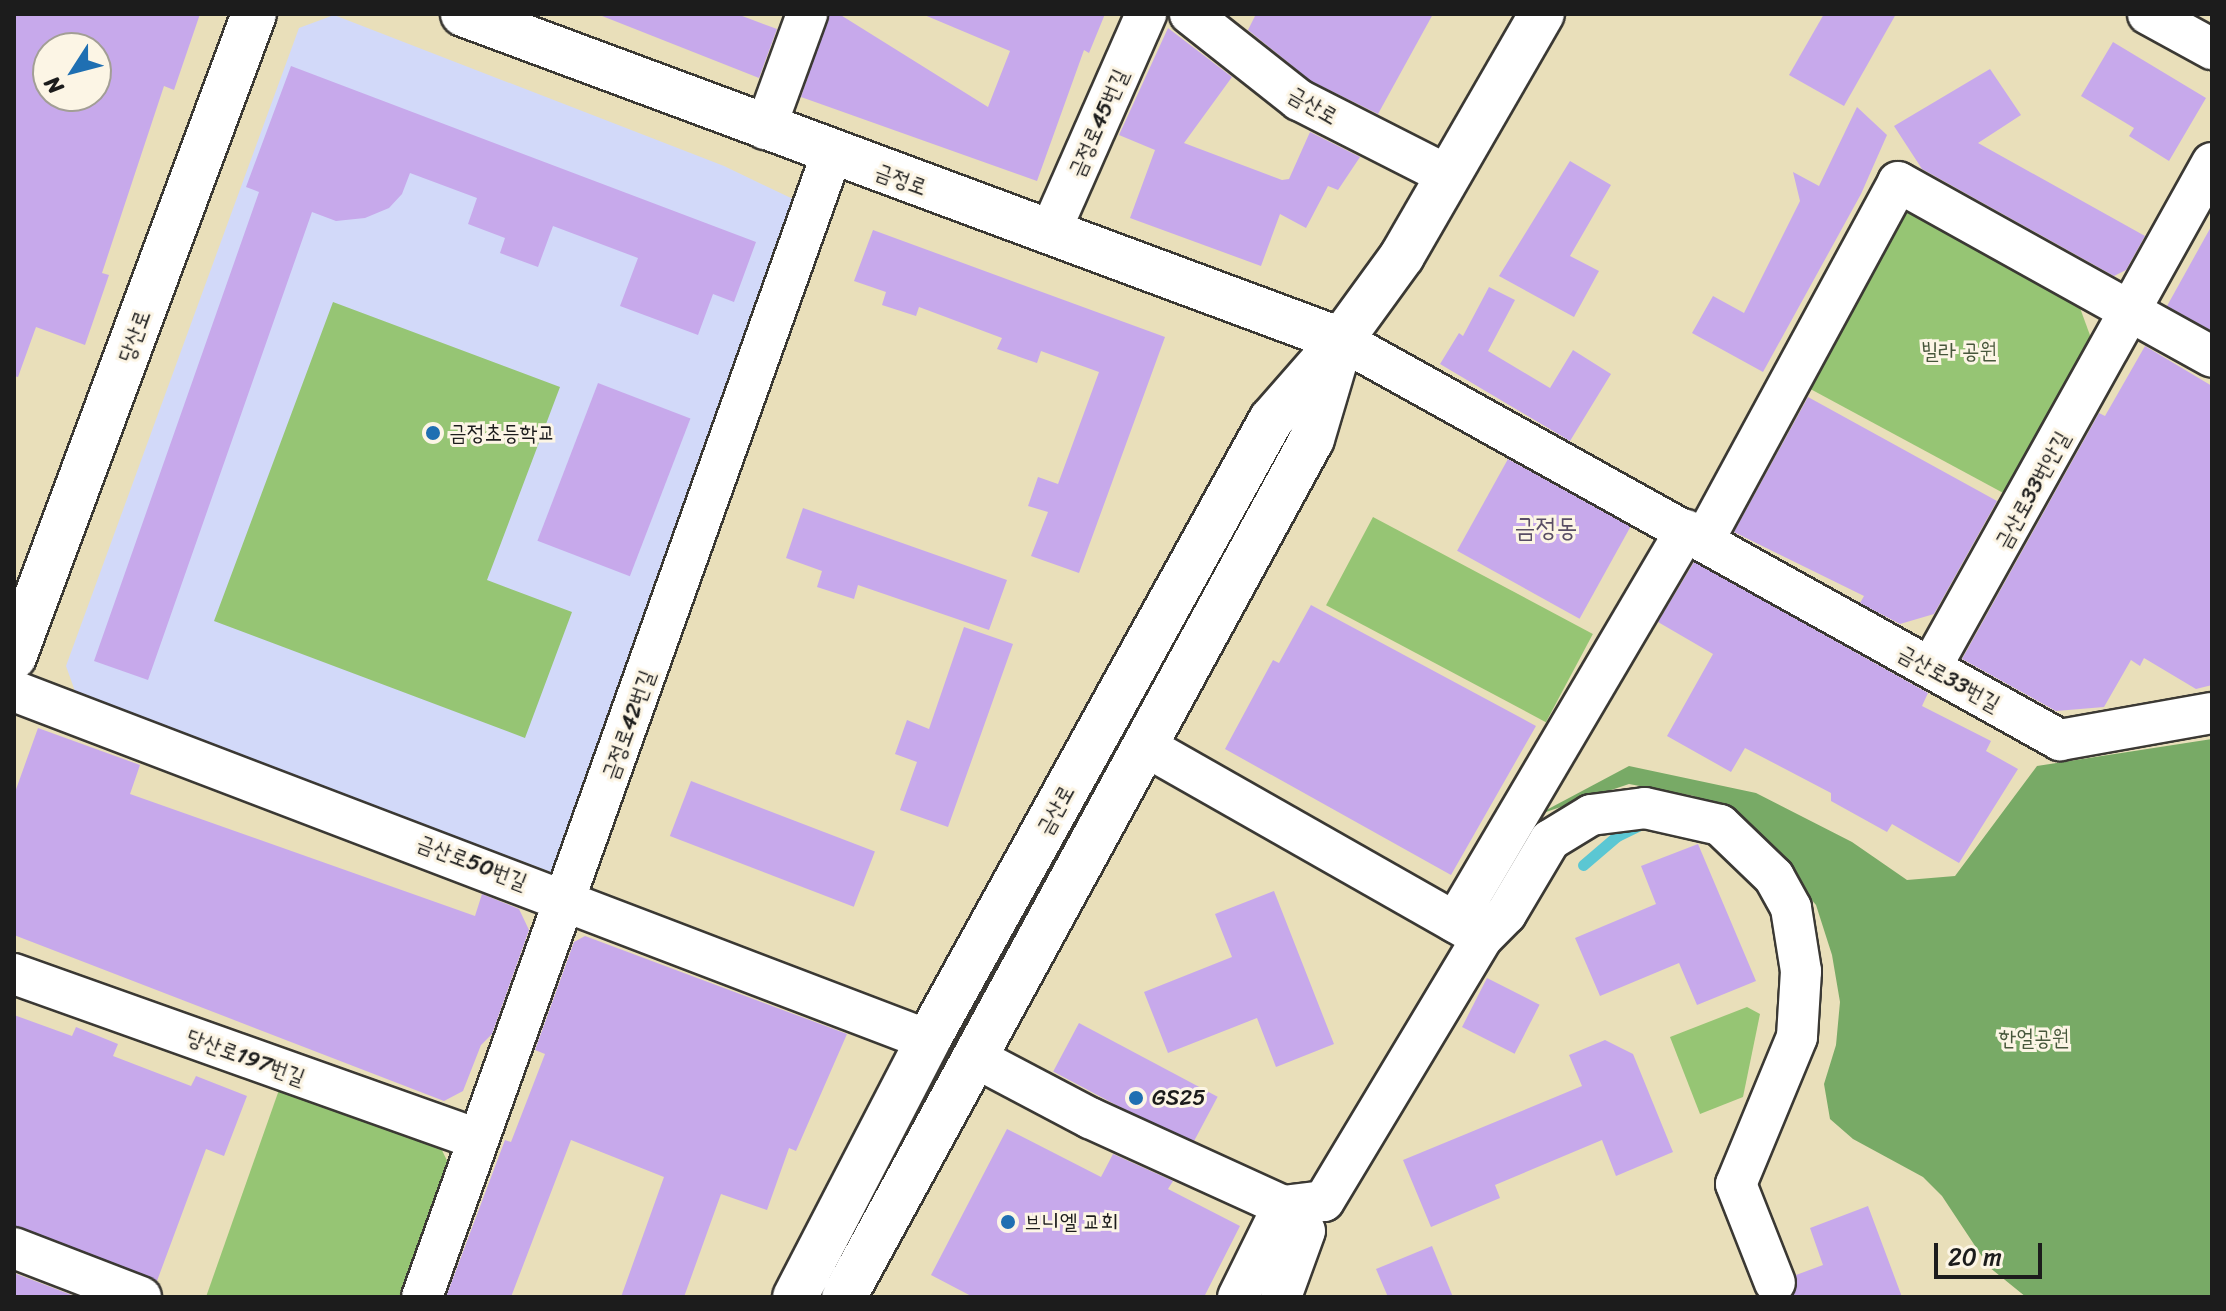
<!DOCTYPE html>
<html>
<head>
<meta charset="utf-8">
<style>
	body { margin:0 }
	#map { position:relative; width:2226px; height:1311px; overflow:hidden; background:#e9dfba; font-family:Sriracha,"Poor Story",sans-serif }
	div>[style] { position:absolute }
	.built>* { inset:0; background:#d2d9f9 }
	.green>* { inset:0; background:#96c574; transform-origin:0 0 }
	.forest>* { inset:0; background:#78aa66 }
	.stream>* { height:11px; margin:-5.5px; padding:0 5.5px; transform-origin:5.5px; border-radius:5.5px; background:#5bc7d3 }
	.building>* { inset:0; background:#c7a9eb; transform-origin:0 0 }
	.roads { filter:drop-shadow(2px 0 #3b3934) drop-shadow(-2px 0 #3b3934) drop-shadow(0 2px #3b3934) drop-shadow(0 -2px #3b3934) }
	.minor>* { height:40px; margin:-20px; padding:0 20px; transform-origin:20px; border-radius:20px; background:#fff }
	.tertiary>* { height:44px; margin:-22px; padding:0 22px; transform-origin:22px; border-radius:22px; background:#fff }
	.dots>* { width:22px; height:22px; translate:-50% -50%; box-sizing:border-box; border:4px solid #fcf5e5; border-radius:50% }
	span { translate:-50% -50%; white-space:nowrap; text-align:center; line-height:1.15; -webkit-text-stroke:6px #fcf5e5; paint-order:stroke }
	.street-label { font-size:22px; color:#1c1c1c }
	.park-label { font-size:22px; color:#47573b }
	.poi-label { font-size:22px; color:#1c1c1c }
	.left { translate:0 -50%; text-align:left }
	.quarter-label { font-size:26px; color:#584d64 }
	.frame { position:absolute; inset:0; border:16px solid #1c1c1c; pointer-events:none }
	.north { position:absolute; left:32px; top:32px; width:80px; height:80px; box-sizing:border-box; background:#fcf5e5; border:2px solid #a29e95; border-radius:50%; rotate:234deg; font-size:22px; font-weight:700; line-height:32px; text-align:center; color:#1c1c1c }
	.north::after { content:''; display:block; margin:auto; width:28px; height:36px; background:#1f6fb2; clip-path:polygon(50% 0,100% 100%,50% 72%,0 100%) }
	.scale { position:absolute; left:1934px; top:1243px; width:108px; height:36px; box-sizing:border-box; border:4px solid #1c1c1c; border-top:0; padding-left:10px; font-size:24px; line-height:28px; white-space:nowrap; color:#1c1c1c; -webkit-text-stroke:6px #fcf5e5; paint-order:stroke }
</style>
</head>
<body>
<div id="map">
	<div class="built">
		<i style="clip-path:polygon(334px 15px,724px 166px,793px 199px,564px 877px,76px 694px,66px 666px,299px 28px)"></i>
	</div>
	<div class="green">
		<i style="clip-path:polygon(1902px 202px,2076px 297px,2091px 338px,2007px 495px,1803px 385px)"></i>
		<i style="clip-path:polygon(333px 302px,560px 387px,487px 580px,572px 612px,525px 738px,214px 621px)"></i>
		<i style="left:1373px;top:517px;width:249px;height:100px;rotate:28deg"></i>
		<i style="clip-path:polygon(1747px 1007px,1760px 1014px,1743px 1097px,1700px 1114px,1670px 1037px)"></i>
		<i style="clip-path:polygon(280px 1087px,439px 1144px,451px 1169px,404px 1297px,206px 1297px)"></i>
	</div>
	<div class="forest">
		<i style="clip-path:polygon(2212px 739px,2212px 1297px,2026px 1297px,1989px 1267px,1942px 1196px,1923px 1177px,1853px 1139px,1830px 1119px,1824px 1084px,1836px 1045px,1840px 1002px,1832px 955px,1816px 905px,1745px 820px,1694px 796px,1629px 784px,1537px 815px,1629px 766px,1756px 793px,1852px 842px,1907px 880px,1955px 876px,2037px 766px)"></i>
	</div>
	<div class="stream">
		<i style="left:1583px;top:865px;width:45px;rotate:-40.5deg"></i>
		<i style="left:1617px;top:836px;width:28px;rotate:-26deg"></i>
	</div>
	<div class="building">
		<i style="clip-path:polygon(evenodd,14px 14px,200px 14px,174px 90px,164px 86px,102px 273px,109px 275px,85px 345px,36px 327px,18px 377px,14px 376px,14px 14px,48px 48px,96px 48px,96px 96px,48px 96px,48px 48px)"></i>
		<i style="clip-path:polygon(597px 14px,737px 14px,777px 29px,759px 78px)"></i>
		<i style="clip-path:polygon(829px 14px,839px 14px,988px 107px,1010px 51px,922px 14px,1105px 14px,1089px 53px,1084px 50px,1037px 181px,801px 97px)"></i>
		<i style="clip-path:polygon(1256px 14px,1433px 14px,1378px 114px,1311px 81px,1248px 30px)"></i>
		<i style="clip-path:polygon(1824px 14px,1896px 14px,1844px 106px,1789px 75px)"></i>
		<i style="clip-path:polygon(1168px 28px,1232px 77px,1184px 143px,1282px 180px,1289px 179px,1310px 132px,1360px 157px,1338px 190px,1328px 186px,1306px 228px,1280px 214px,1261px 266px,1130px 218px,1155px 150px,1119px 135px)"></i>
		<i style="clip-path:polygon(2113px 42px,2206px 98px,2169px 161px,2129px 136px,2134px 128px,2081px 96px)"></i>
		<i style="clip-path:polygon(291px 66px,756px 242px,734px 302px,713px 294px,698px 335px,620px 306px,638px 258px,553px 226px,538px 267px,500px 253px,505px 238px,468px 224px,477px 198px,410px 173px,402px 194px,389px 208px,365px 218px,336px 221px,312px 212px,148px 680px,94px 661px,259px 192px,246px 187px)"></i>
		<i style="clip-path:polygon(1990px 69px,2021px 115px,1978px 143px,2145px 236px,2126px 270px,2114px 276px,1922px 169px,1894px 126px)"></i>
		<i style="clip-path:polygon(1857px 107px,1887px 135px,1861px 194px,1763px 372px,1692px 333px,1713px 296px,1744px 313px,1800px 201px,1793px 172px,1819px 186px)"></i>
		<i style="clip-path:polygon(1570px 161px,1611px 185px,1570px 256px,1599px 271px,1574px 317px,1499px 276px)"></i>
		<i style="clip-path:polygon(2212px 225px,2212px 331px,2167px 306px)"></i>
		<i style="clip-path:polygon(873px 230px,1165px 337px,1079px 573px,1031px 556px,1048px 512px,1028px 506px,1038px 477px,1058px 484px,1099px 372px,1041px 351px,1037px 363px,997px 349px,1002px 338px,919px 307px,916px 316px,882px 305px,886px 292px,854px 281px)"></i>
		<i style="clip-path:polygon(1489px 287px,1515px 300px,1488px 351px,1550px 388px,1573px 350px,1611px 374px,1570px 441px,1440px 364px,1459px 333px,1463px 336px)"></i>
		<i style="clip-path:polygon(2145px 346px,2212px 386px,2212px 685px,2196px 689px,2144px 658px,2140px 666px,2131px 660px,2104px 707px,2056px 711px,1962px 659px,2099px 413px,2105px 416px)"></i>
		<i style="left:598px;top:383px;width:99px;height:169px;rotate:21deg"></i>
		<i style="clip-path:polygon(1808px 397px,1997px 501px,1934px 614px,1900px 624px,1860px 603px,1864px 596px,1734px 532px)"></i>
		<i style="left:1508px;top:459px;width:140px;height:105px;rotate:29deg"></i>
		<i style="clip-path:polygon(803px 508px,1007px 580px,989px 630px,858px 585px,854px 599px,817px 587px,822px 571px,786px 558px)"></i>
		<i style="clip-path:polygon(1694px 562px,1928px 693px,1922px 706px,1991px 741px,1986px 751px,2018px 769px,1959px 863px,1892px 824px,1887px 832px,1831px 801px,1831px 793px,1745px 748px,1731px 772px,1667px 736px,1713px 654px,1658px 622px)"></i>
		<i style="clip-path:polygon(1311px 605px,1536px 726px,1451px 875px,1225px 749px,1273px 660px,1279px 663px)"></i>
		<i style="clip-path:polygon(964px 627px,1013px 644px,948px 827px,900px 810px,917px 762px,895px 754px,907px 720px,929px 729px)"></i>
		<i style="clip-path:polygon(38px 728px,140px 765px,130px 794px,475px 916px,482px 894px,519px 909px,529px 930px,492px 1034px,481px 1045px,463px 1091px,444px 1101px,14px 935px,14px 795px)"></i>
		<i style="left:691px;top:781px;width:197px;height:59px;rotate:21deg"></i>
		<i style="clip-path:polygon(1698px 844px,1756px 981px,1697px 1005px,1679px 963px,1600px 996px,1575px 938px,1656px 904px,1641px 866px)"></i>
		<i style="clip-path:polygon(1274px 891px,1334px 1044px,1276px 1067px,1257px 1018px,1168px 1053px,1144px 992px,1232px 957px,1215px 914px)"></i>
		<i style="clip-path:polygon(585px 936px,847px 1034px,796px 1151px,789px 1148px,767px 1210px,721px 1194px,684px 1297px,621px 1297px,664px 1177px,571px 1140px,511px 1297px,446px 1297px,505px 1140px,511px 1142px,545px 1054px,535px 1050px,574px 942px)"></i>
		<i style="left:1487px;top:978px;width:59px;height:55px;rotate:27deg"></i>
		<i style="clip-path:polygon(14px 1015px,72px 1036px,76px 1027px,118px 1044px,113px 1056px,191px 1086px,196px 1076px,247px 1096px,224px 1156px,206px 1149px,157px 1281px,14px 1226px)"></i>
		<i style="left:1079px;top:1023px;width:157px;height:55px;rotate:28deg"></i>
		<i style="clip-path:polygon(1605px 1040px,1633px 1054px,1673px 1152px,1616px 1176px,1602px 1140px,1495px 1185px,1500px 1198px,1431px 1227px,1403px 1160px,1582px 1086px,1569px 1055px)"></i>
		<i style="clip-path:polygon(1007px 1129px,1101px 1177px,1113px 1154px,1173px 1181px,1168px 1189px,1240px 1226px,1204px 1297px,973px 1297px,931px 1275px)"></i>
		<i style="clip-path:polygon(1868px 1206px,1902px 1297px,1793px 1297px,1796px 1275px,1823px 1265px,1810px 1228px)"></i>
		<i style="clip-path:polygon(1432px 1246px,1453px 1297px,1388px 1297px,1376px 1269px)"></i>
		<i style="clip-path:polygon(14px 1273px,77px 1297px,14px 1297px)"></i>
	</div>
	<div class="roads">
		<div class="minor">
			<i style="left:1190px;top:14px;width:139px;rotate:38.3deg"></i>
			<i style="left:1299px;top:100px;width:168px;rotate:26.9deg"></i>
			<i style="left:2148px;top:14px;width:73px;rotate:28.7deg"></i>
			<i style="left:765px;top:129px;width:122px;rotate:-69.9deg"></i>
			<i style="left:1050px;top:232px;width:238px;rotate:-66.2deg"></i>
			<i style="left:1341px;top:340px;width:823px;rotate:29.09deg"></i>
			<i style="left:2060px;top:740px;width:154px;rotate:-10.1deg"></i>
			<i style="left:1704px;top:540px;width:407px;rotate:-61.5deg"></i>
			<i style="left:1898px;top:182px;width:359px;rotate:29.1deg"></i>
			<i style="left:1931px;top:667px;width:577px;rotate:-60.86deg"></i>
			<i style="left:14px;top:691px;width:978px;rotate:20.9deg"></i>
			<i style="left:1145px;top:746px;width:384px;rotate:29.6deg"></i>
			<i style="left:1455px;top:922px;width:455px;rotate:-59.5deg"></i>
			<i style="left:14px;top:974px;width:492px;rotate:19.6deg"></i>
			<i style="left:976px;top:1058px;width:129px;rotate:27.8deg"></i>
			<i style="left:1090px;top:1118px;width:212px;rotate:24.5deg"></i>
			<i style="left:1283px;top:1206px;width:33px;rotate:49deg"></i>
			<i style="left:1305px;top:1231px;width:70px;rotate:110deg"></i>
			<i style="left:14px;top:1248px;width:136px;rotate:21.1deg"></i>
			<i style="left:422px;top:1297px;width:1215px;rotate:-70.28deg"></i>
			<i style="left:1238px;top:1297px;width:102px;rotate:-63.7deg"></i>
			<i style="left:1283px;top:1206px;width:41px;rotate:-7deg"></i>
			<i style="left:1324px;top:1201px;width:307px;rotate:-59deg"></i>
			<i style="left:1482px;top:938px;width:34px;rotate:-45deg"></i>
			<i style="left:1506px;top:914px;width:86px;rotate:-59.3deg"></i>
			<i style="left:1550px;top:840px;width:48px;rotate:-31.4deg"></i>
			<i style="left:1591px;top:815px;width:54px;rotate:-7.4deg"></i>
			<i style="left:1645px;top:808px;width:77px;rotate:12.8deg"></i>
			<i style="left:1720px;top:825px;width:75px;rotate:43.9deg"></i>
			<i style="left:1774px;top:877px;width:35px;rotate:61deg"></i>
			<i style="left:1791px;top:908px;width:64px;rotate:81deg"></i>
			<i style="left:1801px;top:971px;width:66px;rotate:93.5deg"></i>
			<i style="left:1797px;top:1037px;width:159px;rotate:112.5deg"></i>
			<i style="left:1736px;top:1184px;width:106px;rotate:68.5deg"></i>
		</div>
		<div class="tertiary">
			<i style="left:463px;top:14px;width:937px;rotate:20.37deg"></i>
			<i style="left:14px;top:657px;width:686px;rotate:-69.53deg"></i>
			<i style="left:795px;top:1297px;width:289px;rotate:-62.6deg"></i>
			<i style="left:928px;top:1040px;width:709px;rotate:-61.05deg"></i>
			<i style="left:1271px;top:420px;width:106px;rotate:-48.8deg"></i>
			<i style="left:1341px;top:340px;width:104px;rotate:-54deg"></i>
			<i style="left:1402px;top:256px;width:280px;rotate:-60deg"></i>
			<i style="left:844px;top:1297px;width:977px;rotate:-61.39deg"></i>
			<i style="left:1312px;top:439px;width:92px;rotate:-73.5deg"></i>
		</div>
	</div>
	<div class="dots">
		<i style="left:433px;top:433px;background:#1f6fb2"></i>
		<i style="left:1136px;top:1098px;background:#1f6fb2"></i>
		<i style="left:1008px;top:1222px;background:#1f6fb2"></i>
	</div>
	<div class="street-label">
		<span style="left:1313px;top:105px;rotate:30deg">금산로</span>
		<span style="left:1098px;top:123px;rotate:-66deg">금정로45번길</span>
		<span style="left:901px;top:179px;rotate:20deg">금정로</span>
		<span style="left:134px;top:336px;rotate:-70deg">당산로</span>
		<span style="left:2032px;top:490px;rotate:-61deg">금산로33번안길</span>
		<span style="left:1949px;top:678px;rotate:29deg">금산로33번길</span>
		<span style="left:628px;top:725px;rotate:-70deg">금정로42번길</span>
		<span style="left:1055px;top:810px;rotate:-61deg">금산로</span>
		<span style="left:472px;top:862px;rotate:21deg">금산로50번길</span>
		<span style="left:246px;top:1057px;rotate:20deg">당산로197번길</span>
	</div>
	<div class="park-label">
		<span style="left:1959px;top:351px">빌라 공원</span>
		<span style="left:2034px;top:1038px">한얼공원</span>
	</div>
	<div class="poi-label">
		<span class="left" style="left:449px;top:433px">금정초등학교</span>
		<span class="left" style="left:1152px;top:1098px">GS25</span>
		<span class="left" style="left:1024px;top:1222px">브니엘 교회</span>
	</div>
	<div class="quarter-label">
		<span style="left:1546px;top:528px">금정동</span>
	</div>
	<div class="frame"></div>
	<div class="north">N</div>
	<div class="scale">20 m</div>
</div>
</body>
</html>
